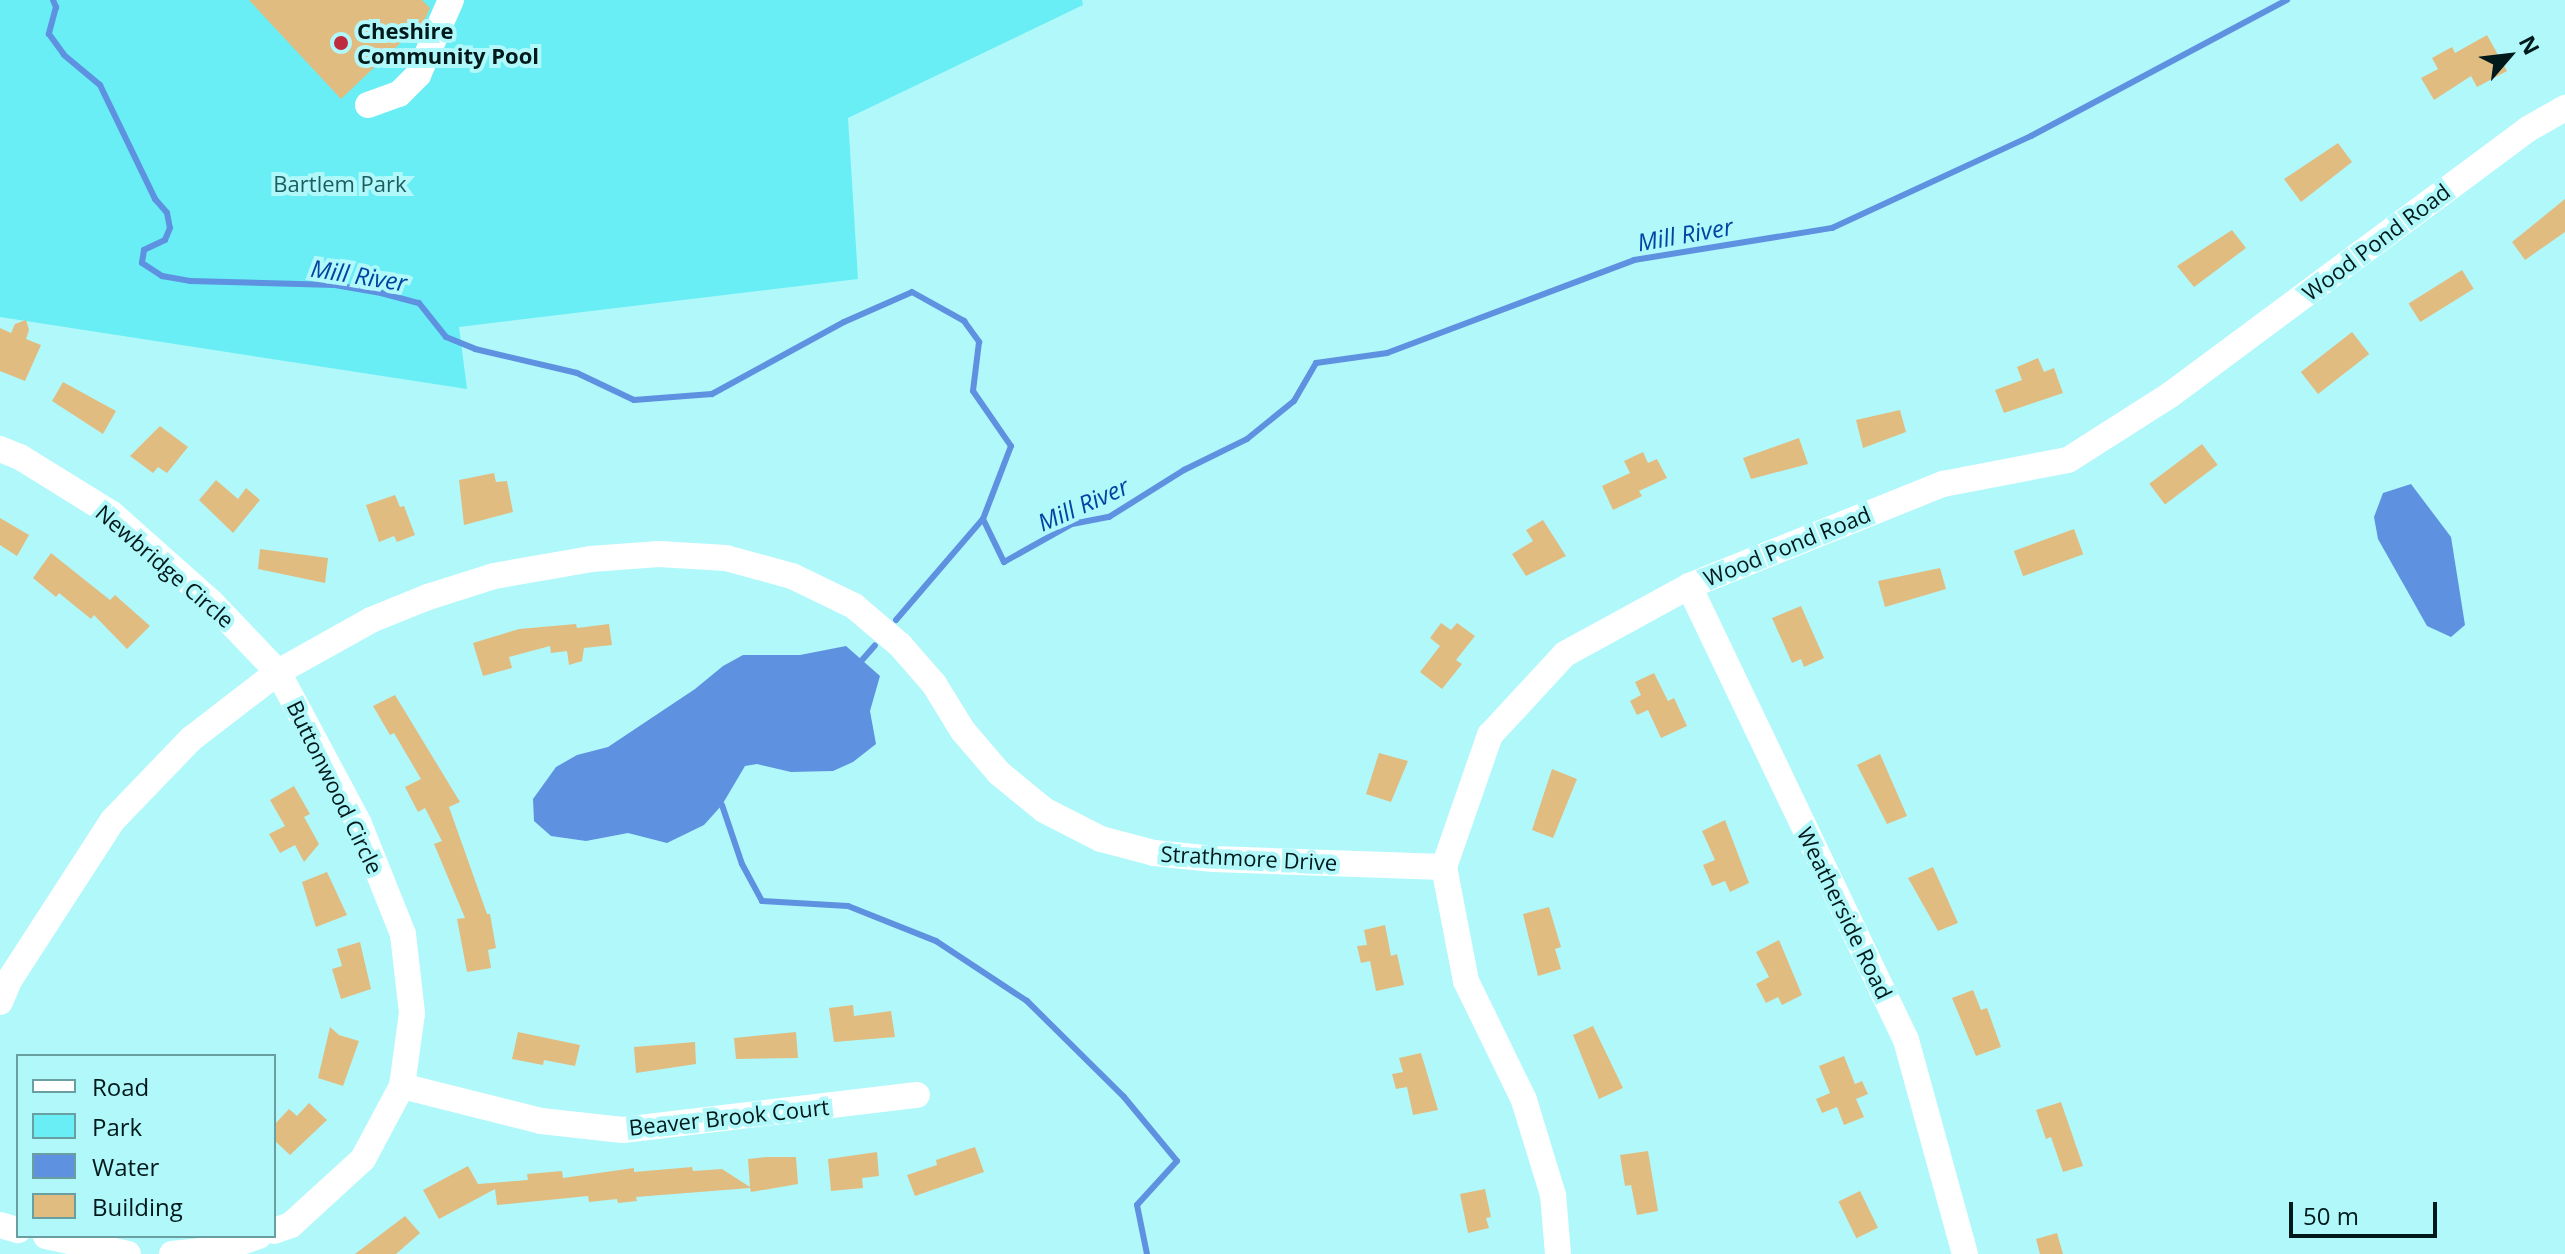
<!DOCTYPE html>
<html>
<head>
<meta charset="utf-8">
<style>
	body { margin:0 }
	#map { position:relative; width:2565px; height:1254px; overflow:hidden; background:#b1f8fb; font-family:"Open Sans",sans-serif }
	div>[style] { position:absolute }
	.green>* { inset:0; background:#68eef4 }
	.water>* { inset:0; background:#5f91e1 }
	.stream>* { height:6px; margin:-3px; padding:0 3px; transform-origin:3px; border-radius:3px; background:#5f91e1 }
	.building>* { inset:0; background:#e1bc80; transform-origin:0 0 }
	.minor>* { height:26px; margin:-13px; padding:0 13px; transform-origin:13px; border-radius:13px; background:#fff }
	.dots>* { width:22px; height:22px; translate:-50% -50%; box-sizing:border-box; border:4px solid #b1f8fb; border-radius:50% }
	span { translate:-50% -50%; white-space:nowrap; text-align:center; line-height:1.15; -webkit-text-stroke:8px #b1f8fb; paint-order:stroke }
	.poi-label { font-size:22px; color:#001a1b; font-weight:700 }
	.left { translate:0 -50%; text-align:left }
	.park-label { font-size:22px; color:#1b5d60 }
	.street-label { font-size:22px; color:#001a1b }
	.water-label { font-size:24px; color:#0244a1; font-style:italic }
	.legend { position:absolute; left:16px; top:1054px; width:260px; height:184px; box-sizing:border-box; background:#b1f8fb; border:2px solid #6a9fa1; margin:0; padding:10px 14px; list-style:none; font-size:24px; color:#001a1b }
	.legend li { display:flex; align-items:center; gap:16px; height:40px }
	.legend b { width:40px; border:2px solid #6a9fa1 }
	.north { position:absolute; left:2469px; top:16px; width:80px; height:80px; -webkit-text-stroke:6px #b1f8fb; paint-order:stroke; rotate:62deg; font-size:22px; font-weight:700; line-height:32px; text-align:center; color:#001a1b }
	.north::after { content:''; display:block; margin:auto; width:28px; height:36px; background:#001a1b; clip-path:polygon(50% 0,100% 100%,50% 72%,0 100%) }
	.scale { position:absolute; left:2289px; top:1202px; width:148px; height:36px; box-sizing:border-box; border:4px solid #001a1b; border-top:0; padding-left:10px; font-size:24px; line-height:28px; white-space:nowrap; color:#001a1b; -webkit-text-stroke:6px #b1f8fb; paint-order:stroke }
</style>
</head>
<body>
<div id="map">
	<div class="green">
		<i style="clip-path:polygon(0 0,1082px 0,1083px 5px,848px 118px,858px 279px,459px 327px,467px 389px,0 317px)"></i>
	</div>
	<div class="water">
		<i style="clip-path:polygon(2411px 484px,2451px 537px,2465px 625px,2451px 637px,2427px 626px,2378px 539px,2374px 517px,2383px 493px)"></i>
		<i style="clip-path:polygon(846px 646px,880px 676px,870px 711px,876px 744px,853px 762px,833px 771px,791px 772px,757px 764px,745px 766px,722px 805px,704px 825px,667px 843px,628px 833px,586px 841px,551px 836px,534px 821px,533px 799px,556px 767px,577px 755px,608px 747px,695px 689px,723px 666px,743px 655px,800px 655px)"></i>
	</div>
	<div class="stream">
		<i style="left:53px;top:0;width:8px;rotate:67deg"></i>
		<i style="left:56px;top:7px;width:28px;rotate:105deg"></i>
		<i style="left:49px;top:34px;width:26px;rotate:54deg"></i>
		<i style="left:64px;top:55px;width:47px;rotate:39.8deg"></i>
		<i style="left:100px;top:85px;width:127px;rotate:64.2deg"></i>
		<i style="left:155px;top:199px;width:18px;rotate:49deg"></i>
		<i style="left:167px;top:213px;width:15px;rotate:79deg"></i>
		<i style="left:170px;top:228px;width:13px;rotate:113deg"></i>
		<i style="left:165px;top:240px;width:23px;rotate:155deg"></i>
		<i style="left:144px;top:250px;width:13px;rotate:99deg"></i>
		<i style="left:142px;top:263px;width:24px;rotate:33deg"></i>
		<i style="left:162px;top:276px;width:28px;rotate:10deg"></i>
		<i style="left:190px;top:281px;width:145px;rotate:1.6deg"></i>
		<i style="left:335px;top:285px;width:47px;rotate:9.9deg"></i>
		<i style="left:381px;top:293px;width:39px;rotate:15deg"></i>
		<i style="left:419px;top:303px;width:43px;rotate:51.5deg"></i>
		<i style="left:446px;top:337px;width:31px;rotate:22deg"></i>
		<i style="left:475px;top:349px;width:105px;rotate:13.2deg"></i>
		<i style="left:577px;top:373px;width:63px;rotate:25.3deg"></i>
		<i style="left:634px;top:400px;width:78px;rotate:-4.4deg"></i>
		<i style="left:712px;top:394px;width:150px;rotate:-28.6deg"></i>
		<i style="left:844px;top:322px;width:74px;rotate:-23.8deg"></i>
		<i style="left:912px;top:292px;width:60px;rotate:29.1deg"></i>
		<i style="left:964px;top:321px;width:26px;rotate:54deg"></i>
		<i style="left:979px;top:342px;width:49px;rotate:97deg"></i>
		<i style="left:973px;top:391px;width:67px;rotate:55.4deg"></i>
		<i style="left:1011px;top:446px;width:78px;rotate:111deg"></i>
		<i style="left:983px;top:519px;width:48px;rotate:64deg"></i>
		<i style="left:1004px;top:562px;width:78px;rotate:-29.2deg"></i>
		<i style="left:1072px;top:524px;width:38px;rotate:-11deg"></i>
		<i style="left:1109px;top:517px;width:89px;rotate:-32.1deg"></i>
		<i style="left:1184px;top:470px;width:70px;rotate:-26.2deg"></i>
		<i style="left:1247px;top:439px;width:60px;rotate:-39deg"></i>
		<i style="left:1294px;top:401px;width:44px;rotate:-59.9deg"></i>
		<i style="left:1316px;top:363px;width:72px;rotate:-8deg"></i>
		<i style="left:1387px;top:353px;width:264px;rotate:-20.6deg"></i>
		<i style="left:1634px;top:260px;width:201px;rotate:-9.2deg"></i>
		<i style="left:1832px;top:228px;width:219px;rotate:-24.8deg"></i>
		<i style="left:2031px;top:136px;width:290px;rotate:-28deg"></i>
		<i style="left:896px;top:620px;width:133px;rotate:-49.3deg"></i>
		<i style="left:863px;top:659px;width:18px;rotate:-49deg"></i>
		<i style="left:722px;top:805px;width:62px;rotate:71.3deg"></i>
		<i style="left:742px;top:864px;width:42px;rotate:61.6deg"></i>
		<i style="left:762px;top:901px;width:86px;rotate:3.3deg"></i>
		<i style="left:848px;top:906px;width:95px;rotate:21.7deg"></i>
		<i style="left:936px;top:941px;width:109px;rotate:33.4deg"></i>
		<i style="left:1027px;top:1001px;width:136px;rotate:44.7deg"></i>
		<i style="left:1124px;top:1097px;width:83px;rotate:50.4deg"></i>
		<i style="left:1177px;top:1161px;width:59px;rotate:132.3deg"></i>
		<i style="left:1137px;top:1205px;width:50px;rotate:78.5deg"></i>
	</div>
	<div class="building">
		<i style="clip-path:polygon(249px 0,422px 0,430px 8px,424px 21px,393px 50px,400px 57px,389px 68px,382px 60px,341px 99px)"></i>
		<i style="clip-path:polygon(2487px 35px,2507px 71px,2477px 87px,2471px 76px,2434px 100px,2421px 78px,2438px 69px,2432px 58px,2452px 47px,2455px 53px)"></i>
		<i style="clip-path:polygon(2338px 143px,2352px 162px,2301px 202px,2284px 179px)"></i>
		<i style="clip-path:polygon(2565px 199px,2565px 232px,2525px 260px,2512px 242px)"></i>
		<i style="clip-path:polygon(2232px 230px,2246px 248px,2194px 287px,2177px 266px)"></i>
		<i style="left:2462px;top:270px;width:22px;height:63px;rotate:58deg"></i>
		<i style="clip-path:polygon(26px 320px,29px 330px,26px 339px,41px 345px,25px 381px,0 371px,0 328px,11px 333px,15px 324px)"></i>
		<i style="left:2352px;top:332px;width:28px;height:65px;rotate:52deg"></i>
		<i style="clip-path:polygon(2038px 358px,2044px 372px,2054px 368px,2063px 393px,2004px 413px,1995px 390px,2022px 380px,2017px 367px)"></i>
		<i style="clip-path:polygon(63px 382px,116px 411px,103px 434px,52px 401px)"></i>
		<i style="clip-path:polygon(1900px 410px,1906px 432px,1863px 448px,1856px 420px)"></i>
		<i style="clip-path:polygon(160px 426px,188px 447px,167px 473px,158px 467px,153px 473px,130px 456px)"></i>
		<i style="clip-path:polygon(1799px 438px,1808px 464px,1751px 479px,1743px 458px)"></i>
		<i style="left:2202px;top:444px;width:26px;height:66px;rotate:53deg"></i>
		<i style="clip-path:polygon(1643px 452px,1648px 463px,1657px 459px,1667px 478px,1639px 491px,1642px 496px,1613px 510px,1602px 486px,1630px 473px,1624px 461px)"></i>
		<i style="clip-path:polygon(494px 473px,496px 482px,507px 481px,513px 512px,464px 525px,459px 480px)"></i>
		<i style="clip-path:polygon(216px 480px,238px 499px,246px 488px,260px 500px,233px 533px,199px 500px)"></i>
		<i style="clip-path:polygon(395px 495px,400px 507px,404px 506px,415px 535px,397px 542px,394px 536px,379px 542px,366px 505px)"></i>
		<i style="clip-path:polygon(0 518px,29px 535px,17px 556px,0 545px)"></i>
		<i style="clip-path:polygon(1543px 520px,1566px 556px,1526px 576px,1512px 554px,1533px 541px,1526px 530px)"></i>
		<i style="left:2074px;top:529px;width:27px;height:64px;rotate:70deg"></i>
		<i style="clip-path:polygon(260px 549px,328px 558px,325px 583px,258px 569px)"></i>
		<i style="clip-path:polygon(51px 553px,110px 600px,115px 595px,150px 626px,127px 649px,94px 615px,91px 619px,59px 593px,56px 597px,33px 578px)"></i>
		<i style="clip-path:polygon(1940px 568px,1946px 589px,1885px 607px,1878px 581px)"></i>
		<i style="clip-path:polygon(1801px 606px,1824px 658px,1804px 667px,1801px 659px,1792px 663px,1772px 618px)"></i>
		<i style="clip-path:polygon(1441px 623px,1451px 630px,1457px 623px,1475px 636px,1456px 660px,1462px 664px,1442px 689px,1420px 672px,1440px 646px,1430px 638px)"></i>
		<i style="clip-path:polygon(576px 624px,577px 628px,609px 624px,612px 645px,584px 648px,582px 661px,569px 665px,567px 651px,551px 653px,550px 646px,509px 657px,512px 668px,483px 676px,473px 643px,519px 629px)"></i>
		<i style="clip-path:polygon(1654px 673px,1668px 701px,1674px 698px,1687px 726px,1661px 738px,1648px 710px,1637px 715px,1630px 701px,1641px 695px,1635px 682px)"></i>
		<i style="clip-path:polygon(395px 695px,460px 802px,449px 807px,487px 914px,490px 914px,496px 948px,488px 950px,491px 968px,467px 972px,457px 919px,465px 918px,434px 844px,442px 841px,425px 808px,418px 812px,405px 787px,421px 779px,394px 733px,390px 735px,373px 706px)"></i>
		<i style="clip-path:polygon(1379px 753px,1408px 761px,1391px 802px,1366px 794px)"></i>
		<i style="clip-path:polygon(1880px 754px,1907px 816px,1887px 824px,1857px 765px)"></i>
		<i style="clip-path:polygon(1552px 769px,1577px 779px,1553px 838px,1532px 830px)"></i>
		<i style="clip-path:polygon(294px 786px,310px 814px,304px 817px,319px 844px,304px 862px,295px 845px,280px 853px,269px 834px,285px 826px,270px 800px)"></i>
		<i style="clip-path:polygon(1725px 820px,1749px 883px,1730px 892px,1725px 881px,1712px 886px,1703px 865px,1715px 860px,1702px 831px)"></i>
		<i style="clip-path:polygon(1933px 867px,1958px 923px,1938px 931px,1908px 878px)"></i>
		<i style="clip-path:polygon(327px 872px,347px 915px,316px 927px,302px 882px)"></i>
		<i style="clip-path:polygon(1549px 907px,1561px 947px,1555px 949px,1561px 969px,1538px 976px,1523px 914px)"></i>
		<i style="clip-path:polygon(1385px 925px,1391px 956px,1397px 954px,1404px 985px,1376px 991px,1370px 961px,1361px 963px,1357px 946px,1367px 945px,1364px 930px)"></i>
		<i style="clip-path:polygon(1779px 940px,1802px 995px,1782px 1005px,1778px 997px,1766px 1003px,1756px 984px,1769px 977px,1756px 952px)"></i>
		<i style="clip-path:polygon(360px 942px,371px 989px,341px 999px,332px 969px,342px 966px,337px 949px)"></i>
		<i style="clip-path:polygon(1973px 990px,1981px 1010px,1987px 1008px,2001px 1047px,1976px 1056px,1952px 998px)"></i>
		<i style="clip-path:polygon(853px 1005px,854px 1016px,891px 1011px,895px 1037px,834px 1042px,829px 1008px)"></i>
		<i style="clip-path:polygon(1593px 1026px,1623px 1088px,1599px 1099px,1573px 1035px)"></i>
		<i style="clip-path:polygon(330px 1027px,339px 1035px,359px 1041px,343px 1086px,318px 1078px)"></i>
		<i style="clip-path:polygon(518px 1032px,580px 1045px,575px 1066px,544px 1060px,543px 1065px,512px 1059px)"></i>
		<i style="clip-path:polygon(796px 1032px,798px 1058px,736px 1059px,734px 1038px)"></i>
		<i style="clip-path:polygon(695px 1042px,696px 1064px,636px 1073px,634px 1047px)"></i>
		<i style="clip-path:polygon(1421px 1053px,1438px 1110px,1413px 1115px,1407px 1087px,1396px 1089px,1392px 1074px,1403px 1072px,1399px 1058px)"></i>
		<i style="clip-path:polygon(1844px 1056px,1855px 1084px,1862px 1081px,1868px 1094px,1856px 1099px,1864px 1117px,1844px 1125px,1837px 1107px,1822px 1113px,1816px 1099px,1830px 1093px,1819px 1066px)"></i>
		<i style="clip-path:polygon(2061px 1102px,2083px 1166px,2063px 1172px,2051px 1137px,2046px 1139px,2036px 1110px)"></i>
		<i style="clip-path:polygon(309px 1103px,327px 1120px,290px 1155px,274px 1140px,274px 1125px,289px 1109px,297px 1116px)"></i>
		<i style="clip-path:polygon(975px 1147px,984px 1172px,915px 1196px,907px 1175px,937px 1165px,936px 1160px)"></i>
		<i style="clip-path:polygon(1648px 1151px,1658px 1211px,1637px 1215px,1631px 1185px,1625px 1186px,1620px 1155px)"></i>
		<i style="clip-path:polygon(877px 1152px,879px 1176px,862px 1178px,863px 1188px,831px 1191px,828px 1159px)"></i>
		<i style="clip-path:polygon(767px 1157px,796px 1157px,798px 1184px,751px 1192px,750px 1188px,636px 1197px,637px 1201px,618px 1203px,617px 1199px,589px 1202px,588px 1196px,497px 1205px,495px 1189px,439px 1219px,423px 1190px,468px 1166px,478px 1184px,528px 1180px,527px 1174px,562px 1171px,563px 1178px,634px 1168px,634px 1172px,692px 1167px,693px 1171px,722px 1169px,750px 1187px,748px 1159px)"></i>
		<i style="clip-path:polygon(1485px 1189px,1491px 1217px,1486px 1218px,1489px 1228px,1468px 1233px,1460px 1194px)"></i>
		<i style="left:1860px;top:1191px;width:41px;height:24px;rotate:64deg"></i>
		<i style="clip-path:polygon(405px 1216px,420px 1233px,396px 1254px,355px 1254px)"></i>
		<i style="clip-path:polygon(2057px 1233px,2063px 1254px,2040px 1254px,2036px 1239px)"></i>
	</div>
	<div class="minor">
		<i style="left:368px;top:105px;width:33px;rotate:-20deg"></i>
		<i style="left:399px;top:94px;width:27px;rotate:-45deg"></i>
		<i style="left:418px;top:75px;width:82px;rotate:-66.3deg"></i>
		<i style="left:0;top:449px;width:22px;rotate:22deg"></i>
		<i style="left:20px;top:457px;width:108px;rotate:31.8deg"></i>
		<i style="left:112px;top:514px;width:132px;rotate:41.6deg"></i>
		<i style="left:211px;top:602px;width:97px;rotate:46.3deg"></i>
		<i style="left:278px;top:672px;width:172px;rotate:61.9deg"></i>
		<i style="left:359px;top:824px;width:118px;rotate:68.2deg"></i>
		<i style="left:403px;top:934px;width:80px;rotate:83.5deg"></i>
		<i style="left:412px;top:1013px;width:74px;rotate:97.8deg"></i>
		<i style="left:402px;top:1086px;width:83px;rotate:118.1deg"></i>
		<i style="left:363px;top:1159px;width:98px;rotate:137.5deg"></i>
		<i style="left:291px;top:1225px;width:18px;rotate:161deg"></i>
		<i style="left:1689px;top:586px;width:503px;rotate:64.45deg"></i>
		<i style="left:1906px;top:1040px;width:222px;rotate:74.6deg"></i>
		<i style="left:0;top:1002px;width:25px;rotate:-67deg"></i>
		<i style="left:10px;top:979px;width:189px;rotate:-57.1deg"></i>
		<i style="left:113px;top:820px;width:112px;rotate:-46.1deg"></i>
		<i style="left:191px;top:739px;width:110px;rotate:-37.6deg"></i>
		<i style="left:278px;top:672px;width:107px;rotate:-29.2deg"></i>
		<i style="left:371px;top:620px;width:61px;rotate:-22deg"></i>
		<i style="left:428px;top:597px;width:69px;rotate:-17.7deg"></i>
		<i style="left:494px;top:576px;width:98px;rotate:-9.9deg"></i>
		<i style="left:591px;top:559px;width:68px;rotate:-4.2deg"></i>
		<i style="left:659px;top:554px;width:67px;rotate:3.4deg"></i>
		<i style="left:726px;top:558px;width:68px;rotate:15.3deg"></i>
		<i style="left:792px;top:576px;width:69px;rotate:25.8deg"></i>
		<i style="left:854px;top:606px;width:60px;rotate:40.3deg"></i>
		<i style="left:900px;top:645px;width:52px;rotate:48.9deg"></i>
		<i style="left:934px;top:684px;width:55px;rotate:58.3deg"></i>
		<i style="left:963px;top:731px;width:55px;rotate:49.4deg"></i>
		<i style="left:999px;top:773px;width:58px;rotate:39.4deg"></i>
		<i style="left:1044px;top:810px;width:64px;rotate:27deg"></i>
		<i style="left:1101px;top:839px;width:55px;rotate:14.8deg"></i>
		<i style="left:1154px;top:853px;width:60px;rotate:5.7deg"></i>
		<i style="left:1214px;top:859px;width:230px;rotate:2deg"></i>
		<i style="left:402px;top:1086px;width:143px;rotate:14.1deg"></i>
		<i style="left:541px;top:1121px;width:82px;rotate:6.3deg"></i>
		<i style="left:623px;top:1130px;width:296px;rotate:-6.8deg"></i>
		<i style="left:0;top:1225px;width:19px;rotate:16deg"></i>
		<i style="left:46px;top:1236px;width:84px;rotate:12.4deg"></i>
		<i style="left:172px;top:1254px;width:49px;rotate:-5.8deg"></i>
		<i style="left:221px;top:1249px;width:40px;rotate:-18.9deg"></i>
		<i style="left:1558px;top:1254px;width:59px;rotate:-94.8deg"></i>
		<i style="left:1553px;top:1195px;width:99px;rotate:-107deg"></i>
		<i style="left:1524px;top:1100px;width:132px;rotate:-116deg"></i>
		<i style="left:1466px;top:981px;width:116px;rotate:-100.9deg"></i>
		<i style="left:1444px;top:867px;width:140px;rotate:-70.8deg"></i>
		<i style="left:1490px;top:735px;width:110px;rotate:-47.2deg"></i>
		<i style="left:1565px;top:654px;width:141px;rotate:-28.7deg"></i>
		<i style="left:1689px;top:586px;width:274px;rotate:-21.9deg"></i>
		<i style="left:1943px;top:484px;width:127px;rotate:-10.9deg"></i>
		<i style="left:2068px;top:460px;width:121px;rotate:-32.5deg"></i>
		<i style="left:2170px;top:395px;width:446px;rotate:-36.6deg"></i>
		<i style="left:2528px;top:129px;width:43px;rotate:-29.6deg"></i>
	</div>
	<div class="dots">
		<i style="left:341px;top:43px;background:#bd2c3f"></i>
	</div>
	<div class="poi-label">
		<span class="left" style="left:357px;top:43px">Cheshire<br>Community Pool</span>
	</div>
	<div class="park-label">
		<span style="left:340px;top:184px">Bartlem Park</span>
	</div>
	<div class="street-label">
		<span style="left:2376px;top:242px;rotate:-37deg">Wood Pond Road</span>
		<span style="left:1787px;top:546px;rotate:-22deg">Wood Pond Road</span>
		<span style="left:165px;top:566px;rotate:41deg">Newbridge Circle</span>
		<span style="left:335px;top:787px;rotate:64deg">Buttonwood Circle</span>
		<span style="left:1249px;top:858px;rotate:3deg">Strathmore Drive</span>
		<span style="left:1845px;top:913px;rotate:64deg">Weatherside Road</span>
		<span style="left:729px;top:1117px;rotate:-6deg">Beaver Brook Court</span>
	</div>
	<div class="water-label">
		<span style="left:1685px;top:234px;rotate:-10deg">Mill River</span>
		<span style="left:359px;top:275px;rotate:9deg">Mill River</span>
		<span style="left:1083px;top:504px;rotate:-24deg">Mill River</span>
	</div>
	<ul class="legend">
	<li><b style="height:10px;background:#fff"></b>Road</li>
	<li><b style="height:22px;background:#68eef4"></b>Park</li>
	<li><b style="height:22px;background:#5f91e1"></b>Water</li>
	<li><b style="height:22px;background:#e1bc80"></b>Building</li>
	</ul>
	<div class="north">N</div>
	<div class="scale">50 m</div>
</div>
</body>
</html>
